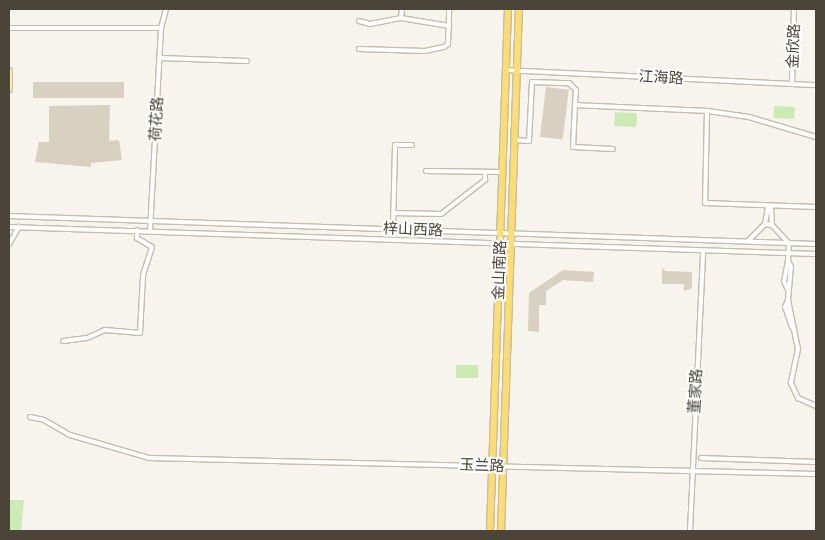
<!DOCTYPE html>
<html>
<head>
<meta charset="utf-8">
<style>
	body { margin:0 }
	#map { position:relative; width:825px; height:540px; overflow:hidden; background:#f6f4ec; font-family:"PT Sans","Noto Sans SC",sans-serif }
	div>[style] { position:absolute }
	.green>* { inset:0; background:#cceab4; transform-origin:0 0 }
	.building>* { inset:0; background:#d8d1c1; transform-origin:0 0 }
	.roads { filter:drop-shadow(1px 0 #c2bdae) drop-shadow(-1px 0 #c2bdae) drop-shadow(0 1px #c2bdae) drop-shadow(0 -1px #c2bdae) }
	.minor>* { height:4px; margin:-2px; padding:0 2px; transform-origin:2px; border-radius:2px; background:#fff }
	.major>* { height:5px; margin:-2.5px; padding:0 2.5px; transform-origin:2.5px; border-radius:2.5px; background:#ffed9b }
	.highway>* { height:5.5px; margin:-2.75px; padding:0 2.75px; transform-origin:2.75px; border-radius:2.75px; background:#ffdd6d }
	span { translate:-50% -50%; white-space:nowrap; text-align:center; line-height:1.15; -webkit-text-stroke:4px #fff; paint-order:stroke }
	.street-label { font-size:15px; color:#4b4539 }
	.frame { position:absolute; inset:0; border:10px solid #4b4539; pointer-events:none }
</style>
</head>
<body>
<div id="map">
	<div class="green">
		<i style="left:774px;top:106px;width:21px;height:12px;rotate:3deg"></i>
		<i style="left:615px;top:112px;width:22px;height:14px;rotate:3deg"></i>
		<i style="left:456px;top:365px;width:22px;height:13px"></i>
		<i style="clip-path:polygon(9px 500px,24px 500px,21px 531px,9px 531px)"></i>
	</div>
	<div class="building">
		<i style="left:124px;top:82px;width:16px;height:91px;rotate:90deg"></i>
		<i style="left:546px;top:87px;width:23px;height:50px;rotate:7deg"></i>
		<i style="clip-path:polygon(110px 105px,109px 141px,119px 140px,122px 160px,91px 163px,91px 167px,35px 162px,39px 142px,49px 142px,49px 106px)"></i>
		<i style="clip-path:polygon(662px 268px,666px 271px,692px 272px,692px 288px,684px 291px,684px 284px,662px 284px)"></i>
		<i style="clip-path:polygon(563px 270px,594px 272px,593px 282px,563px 280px,546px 291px,546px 305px,539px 305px,539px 332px,528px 331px,529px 293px)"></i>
	</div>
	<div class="roads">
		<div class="minor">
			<i style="left:401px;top:18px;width:9px;rotate:-84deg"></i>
			<i style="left:359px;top:21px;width:11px;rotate:15deg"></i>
			<i style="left:370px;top:24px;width:32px;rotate:-11deg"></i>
			<i style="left:401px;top:18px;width:49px;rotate:9.5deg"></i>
			<i style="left:9px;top:28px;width:152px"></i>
			<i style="left:359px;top:49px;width:66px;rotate:1.7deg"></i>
			<i style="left:425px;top:51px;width:19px;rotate:-12deg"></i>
			<i style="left:444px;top:47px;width:5px;rotate:-37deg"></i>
			<i style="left:448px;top:44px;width:35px;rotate:-88deg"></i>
			<i style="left:160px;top:58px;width:87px;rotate:2deg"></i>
			<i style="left:506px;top:70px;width:310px;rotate:2.8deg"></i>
			<i style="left:792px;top:84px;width:75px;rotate:-88.5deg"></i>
			<i style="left:575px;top:105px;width:42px;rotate:92.7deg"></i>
			<i style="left:573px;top:147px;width:40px;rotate:2.9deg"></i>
			<i style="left:816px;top:137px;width:70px;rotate:-163.4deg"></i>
			<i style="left:749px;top:117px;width:42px;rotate:-171.9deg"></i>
			<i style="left:707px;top:111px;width:92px;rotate:91.2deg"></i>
			<i style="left:705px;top:203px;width:111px;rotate:2.1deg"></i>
			<i style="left:514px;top:140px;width:15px;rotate:4deg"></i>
			<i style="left:529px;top:141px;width:59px;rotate:-87.1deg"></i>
			<i style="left:532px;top:82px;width:37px;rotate:2deg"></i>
			<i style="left:569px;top:83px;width:10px;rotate:45deg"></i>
			<i style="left:576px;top:90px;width:15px;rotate:94deg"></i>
			<i style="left:575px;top:105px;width:132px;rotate:2.6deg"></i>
			<i style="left:426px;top:171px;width:77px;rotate:0.7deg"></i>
			<i style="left:771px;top:207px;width:18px;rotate:87deg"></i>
			<i style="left:393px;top:213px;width:48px;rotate:1.2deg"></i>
			<i style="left:441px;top:214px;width:56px;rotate:-37.7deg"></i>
			<i style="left:485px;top:180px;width:8px;rotate:-90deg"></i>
			<i style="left:9px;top:216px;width:807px;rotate:1.99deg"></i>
			<i style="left:765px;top:224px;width:17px;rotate:-80deg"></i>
			<i style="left:9px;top:227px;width:807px;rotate:1.92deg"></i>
			<i style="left:393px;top:228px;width:83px;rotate:-88.6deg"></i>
			<i style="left:395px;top:145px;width:17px"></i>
			<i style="left:150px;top:231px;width:203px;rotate:-86.9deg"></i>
			<i style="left:161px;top:28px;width:20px;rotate:-75deg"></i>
			<i style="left:748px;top:241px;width:24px;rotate:-45deg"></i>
			<i style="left:765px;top:224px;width:7px;rotate:8deg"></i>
			<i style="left:772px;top:225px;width:25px;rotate:47deg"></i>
			<i style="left:789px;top:243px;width:18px;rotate:93deg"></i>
			<i style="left:9px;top:244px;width:20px;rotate:-60deg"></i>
			<i style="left:788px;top:300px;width:33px;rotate:-85deg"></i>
			<i style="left:791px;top:267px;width:7px;rotate:-117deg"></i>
			<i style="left:788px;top:261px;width:20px;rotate:101deg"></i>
			<i style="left:784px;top:281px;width:10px;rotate:66deg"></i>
			<i style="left:792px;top:327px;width:21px;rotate:-109deg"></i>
			<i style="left:785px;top:307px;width:8px;rotate:-67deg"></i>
			<i style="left:788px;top:300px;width:50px;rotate:78.5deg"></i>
			<i style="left:798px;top:349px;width:35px;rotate:102deg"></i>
			<i style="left:791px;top:383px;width:17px;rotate:65deg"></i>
			<i style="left:798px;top:398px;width:20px;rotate:24deg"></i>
			<i style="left:63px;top:341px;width:24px;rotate:-7deg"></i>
			<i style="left:87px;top:338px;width:20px;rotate:-24deg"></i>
			<i style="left:105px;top:330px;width:35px;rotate:5deg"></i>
			<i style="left:140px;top:333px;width:58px;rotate:-87deg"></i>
			<i style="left:143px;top:275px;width:29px;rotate:-72deg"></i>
			<i style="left:152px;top:247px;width:17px;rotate:-149deg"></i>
			<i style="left:137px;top:238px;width:8px;rotate:-90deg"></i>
			<i style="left:30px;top:417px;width:14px;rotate:12deg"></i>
			<i style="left:44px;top:420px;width:30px;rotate:30deg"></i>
			<i style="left:70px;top:435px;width:82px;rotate:16.2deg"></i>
			<i style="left:149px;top:458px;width:667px;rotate:1.37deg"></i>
			<i style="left:701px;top:458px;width:115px;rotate:2deg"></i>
			<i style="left:690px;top:531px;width:280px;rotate:-87.3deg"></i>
		</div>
		<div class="major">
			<i style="left:9px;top:70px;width:19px;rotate:90deg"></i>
		</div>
		<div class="highway">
			<i style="left:490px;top:531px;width:522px;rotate:-88.03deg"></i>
			<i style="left:501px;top:531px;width:522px;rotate:-88.03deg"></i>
		</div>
	</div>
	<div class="street-label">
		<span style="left:793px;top:46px;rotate:-88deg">金欣路</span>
		<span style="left:661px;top:77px;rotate:3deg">江海路</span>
		<span style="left:156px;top:119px;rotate:-87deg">荷花路</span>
		<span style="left:413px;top:229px;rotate:2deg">梓山西路</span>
		<span style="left:499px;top:270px;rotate:-88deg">金山南路</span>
		<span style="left:695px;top:391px;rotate:-87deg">董家路</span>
		<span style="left:482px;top:465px;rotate:2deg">玉兰路</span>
	</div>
	<div class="frame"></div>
</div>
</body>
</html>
